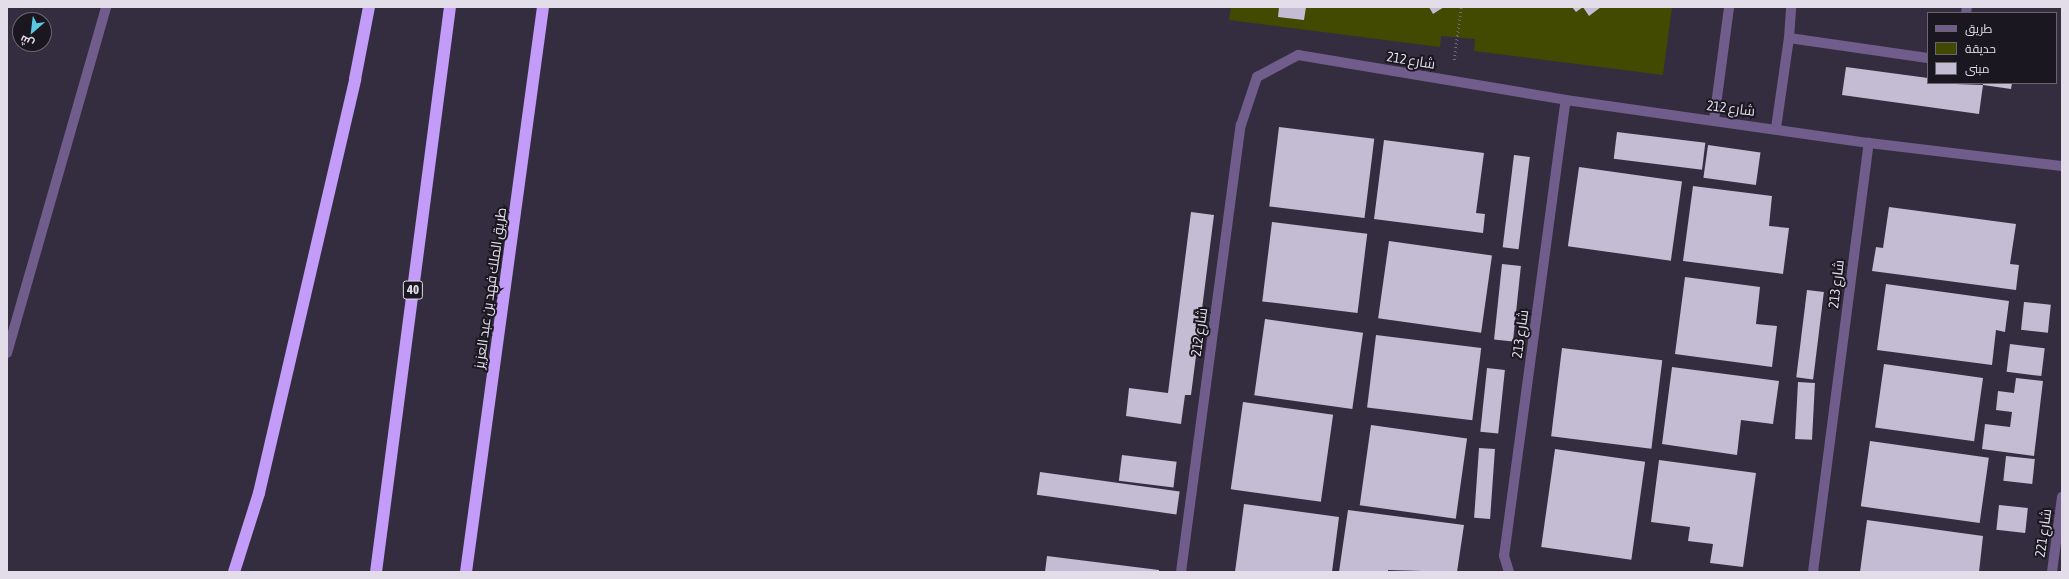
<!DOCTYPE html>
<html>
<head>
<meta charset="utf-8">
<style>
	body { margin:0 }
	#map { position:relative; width:2069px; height:579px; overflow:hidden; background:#342d3f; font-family:"Asap Condensed",Cairo,sans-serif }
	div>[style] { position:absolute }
	.green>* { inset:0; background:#424900 }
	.building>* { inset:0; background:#c3bcd3; transform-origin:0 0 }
	.path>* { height:2.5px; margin-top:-1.25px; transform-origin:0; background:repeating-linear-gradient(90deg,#6e6878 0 1px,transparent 0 4px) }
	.minor>* { height:10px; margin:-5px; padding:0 5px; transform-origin:5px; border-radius:5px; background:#705d8c }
	.highway>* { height:12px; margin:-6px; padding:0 6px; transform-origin:6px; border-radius:6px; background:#c39cf9 }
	span { translate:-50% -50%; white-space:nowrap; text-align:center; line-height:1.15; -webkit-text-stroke:4px #1a1720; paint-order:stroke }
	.shield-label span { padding:1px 3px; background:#1a1720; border:1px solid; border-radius:3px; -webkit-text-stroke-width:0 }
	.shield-label { font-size:13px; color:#e2dde9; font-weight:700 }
	.street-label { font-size:14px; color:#e2dde9 }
	.frame { position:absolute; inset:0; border:8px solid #e2dde9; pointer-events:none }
	.legend { position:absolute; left:1927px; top:12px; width:130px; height:72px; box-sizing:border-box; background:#1a1720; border:1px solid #6a6670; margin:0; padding:5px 7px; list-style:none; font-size:12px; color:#e2dde9 }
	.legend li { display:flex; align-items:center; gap:8px; height:20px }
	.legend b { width:20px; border:1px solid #6a6670 }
	.north { position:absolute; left:12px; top:12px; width:40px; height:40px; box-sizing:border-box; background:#1a1720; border:1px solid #6a6670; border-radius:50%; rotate:208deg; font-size:11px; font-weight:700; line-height:16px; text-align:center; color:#e2dde9 }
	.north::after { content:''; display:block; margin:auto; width:14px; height:18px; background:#59c8e4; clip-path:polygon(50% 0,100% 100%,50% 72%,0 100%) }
</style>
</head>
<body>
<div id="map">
	<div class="green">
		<i style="clip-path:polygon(1231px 7px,1672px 7px,1663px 75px,1474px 51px,1475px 39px,1441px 36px,1440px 47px,1229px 20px)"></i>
	</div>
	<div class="building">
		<i style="clip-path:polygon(1279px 7px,1306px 7px,1304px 20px,1278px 17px)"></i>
		<i style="clip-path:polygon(1429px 7px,1444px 7px,1433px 14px)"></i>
		<i style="clip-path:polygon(1572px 7px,1601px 7px,1589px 16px,1583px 7px,1576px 12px)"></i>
		<i style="clip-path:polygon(1846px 67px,1928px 78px,1928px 83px,1983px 85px,1979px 114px,1842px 95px)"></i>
		<i style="clip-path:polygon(1983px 83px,2012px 83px,2011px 89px,1983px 85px)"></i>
		<i style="left:1279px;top:127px;width:96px;height:80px;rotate:7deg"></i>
		<i style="left:1617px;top:132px;width:89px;height:27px;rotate:7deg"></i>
		<i style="clip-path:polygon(1384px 140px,1484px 153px,1476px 213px,1485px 214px,1483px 233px,1374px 219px)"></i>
		<i style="left:1708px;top:145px;width:53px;height:33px;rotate:8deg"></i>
		<i style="left:1514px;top:155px;width:16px;height:93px;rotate:7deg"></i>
		<i style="left:1579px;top:167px;width:104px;height:80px;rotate:8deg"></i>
		<i style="clip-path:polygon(1693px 186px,1772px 196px,1769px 226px,1789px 228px,1783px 274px,1683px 261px)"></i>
		<i style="clip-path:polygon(1889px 207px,2016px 224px,2010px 264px,2019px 265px,2016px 290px,1872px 271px,1876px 247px,1883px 248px)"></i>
		<i style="clip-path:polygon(1191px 212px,1214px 215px,1191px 395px,1185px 395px,1181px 424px,1126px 416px,1129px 388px,1168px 393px)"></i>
		<i style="left:1272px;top:222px;width:96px;height:80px;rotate:7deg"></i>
		<i style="left:1389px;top:241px;width:104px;height:78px;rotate:8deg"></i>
		<i style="left:1502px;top:264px;width:19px;height:76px;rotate:6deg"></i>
		<i style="clip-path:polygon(1685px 277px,1760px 287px,1756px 324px,1777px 326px,1772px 367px,1675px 354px)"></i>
		<i style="clip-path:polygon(1886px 284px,2009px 301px,2005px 332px,1996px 330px,1992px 365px,1877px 350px)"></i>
		<i style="left:1807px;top:290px;width:17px;height:88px;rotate:7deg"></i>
		<i style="left:2024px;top:302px;width:27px;height:28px;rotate:6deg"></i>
		<i style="left:1265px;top:319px;width:99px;height:77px;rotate:8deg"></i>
		<i style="left:1376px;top:335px;width:106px;height:73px;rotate:7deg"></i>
		<i style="left:2010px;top:344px;width:35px;height:28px;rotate:7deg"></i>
		<i style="left:1562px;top:348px;width:101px;height:89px;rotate:7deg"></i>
		<i style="left:1884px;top:364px;width:100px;height:64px;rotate:8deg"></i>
		<i style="clip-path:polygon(1672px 367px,1779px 381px,1773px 424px,1741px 420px,1737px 455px,1662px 444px)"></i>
		<i style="left:1487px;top:368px;width:18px;height:64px;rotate:6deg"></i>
		<i style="clip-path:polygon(2016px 378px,2043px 381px,2034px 456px,1982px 449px,1985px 424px,2010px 427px,2012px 412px,1996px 410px,1998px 391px,2014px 393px)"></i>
		<i style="left:1798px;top:382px;width:17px;height:57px;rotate:3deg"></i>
		<i style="left:1243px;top:402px;width:91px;height:88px;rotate:8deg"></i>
		<i style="left:1371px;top:425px;width:97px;height:81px;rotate:8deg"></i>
		<i style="left:1870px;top:441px;width:120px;height:66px;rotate:8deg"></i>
		<i style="left:1479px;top:448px;width:16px;height:70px;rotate:4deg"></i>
		<i style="left:1555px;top:449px;width:91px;height:99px;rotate:8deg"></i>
		<i style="left:1122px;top:455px;width:55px;height:26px;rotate:7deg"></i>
		<i style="left:2006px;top:456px;width:29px;height:25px;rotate:6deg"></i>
		<i style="clip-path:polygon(1659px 460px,1756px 473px,1743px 567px,1710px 563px,1713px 544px,1688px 541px,1690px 527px,1651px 522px)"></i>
		<i style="left:1040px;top:472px;width:141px;height:23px;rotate:8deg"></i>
		<i style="clip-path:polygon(1244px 504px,1339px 517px,1332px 572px,1235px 572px)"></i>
		<i style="left:1999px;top:505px;width:29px;height:25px;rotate:6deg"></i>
		<i style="clip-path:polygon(1348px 510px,1464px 525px,1457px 572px,1388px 570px,1388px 572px,1339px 572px)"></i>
		<i style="clip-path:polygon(1867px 520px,1983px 536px,1979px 572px,1860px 572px)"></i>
		<i style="clip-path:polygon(1047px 556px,1159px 570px,1159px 572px,1045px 572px)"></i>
	</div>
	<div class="path">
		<i style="left:1454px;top:60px;width:53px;rotate:-82.5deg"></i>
	</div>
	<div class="minor">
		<i style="left:1966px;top:13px;width:6px;rotate:-81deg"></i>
		<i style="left:1789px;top:38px;width:140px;rotate:8.2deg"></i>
		<i style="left:1714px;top:120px;width:114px;rotate:-82.4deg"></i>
		<i style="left:1776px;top:128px;width:91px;rotate:-81.8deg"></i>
		<i style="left:1789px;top:38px;width:31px;rotate:-86deg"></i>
		<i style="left:7px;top:353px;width:360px;rotate:-74deg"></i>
		<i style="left:1181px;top:572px;width:451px;rotate:-82.4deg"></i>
		<i style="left:1241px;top:125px;width:51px;rotate:-71.6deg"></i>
		<i style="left:1257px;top:77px;width:47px;rotate:-28.2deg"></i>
		<i style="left:1298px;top:55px;width:272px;rotate:9.5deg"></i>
		<i style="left:1566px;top:100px;width:306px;rotate:8.1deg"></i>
		<i style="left:1869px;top:143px;width:194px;rotate:6.8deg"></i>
		<i style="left:1509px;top:572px;width:17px;rotate:-107deg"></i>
		<i style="left:1504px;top:556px;width:460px;rotate:-82.3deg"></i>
		<i style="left:1813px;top:572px;width:433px;rotate:-82.6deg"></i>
		<i style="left:2052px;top:572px;width:76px;rotate:-82.4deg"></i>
	</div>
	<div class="highway">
		<i style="left:234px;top:572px;width:83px;rotate:-72.4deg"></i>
		<i style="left:259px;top:493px;width:425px;rotate:-76.9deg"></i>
		<i style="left:355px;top:79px;width:73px;rotate:-79deg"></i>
		<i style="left:376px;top:572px;width:570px;rotate:-82.54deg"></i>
		<i style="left:466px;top:572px;width:570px;rotate:-82.24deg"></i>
	</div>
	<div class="shield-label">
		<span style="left:413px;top:290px">40</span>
	</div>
	<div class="street-label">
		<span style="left:1411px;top:60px;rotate:9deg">شارع 212</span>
		<span style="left:1731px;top:108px;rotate:7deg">شارع 212</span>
		<span style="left:1836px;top:284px;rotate:-83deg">شارع 213</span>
		<span style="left:490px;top:288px;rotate:-82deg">طريق الملك فهد بن عبد العزيز</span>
		<span style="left:1199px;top:332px;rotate:-82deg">شارع 212</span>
		<span style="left:1520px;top:334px;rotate:-82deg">شارع 213</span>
		<span style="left:2043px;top:533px;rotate:-82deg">شارع 221</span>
	</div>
	<div class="frame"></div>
	<ul class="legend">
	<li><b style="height:5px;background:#705d8c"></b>طريق</li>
	<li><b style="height:11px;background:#424900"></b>حديقة</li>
	<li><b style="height:11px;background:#c3bcd3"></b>مبنى</li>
	</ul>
	<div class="north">ش</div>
</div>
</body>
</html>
